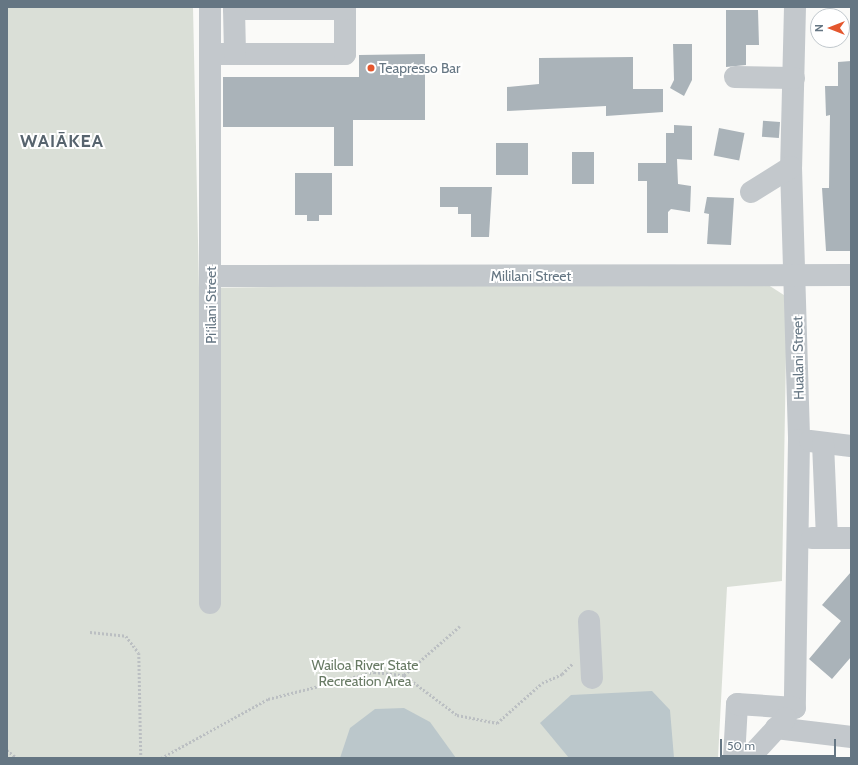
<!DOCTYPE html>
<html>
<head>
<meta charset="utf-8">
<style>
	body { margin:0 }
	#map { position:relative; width:858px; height:765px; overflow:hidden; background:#fafaf8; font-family:Cabin,sans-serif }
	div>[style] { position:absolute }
	.green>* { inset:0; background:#dadfd7 }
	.water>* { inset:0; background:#bbc7cb }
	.building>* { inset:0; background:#aab3b9; transform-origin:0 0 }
	.path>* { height:2.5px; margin-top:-1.25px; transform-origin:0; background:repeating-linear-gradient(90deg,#bbbfc2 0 2px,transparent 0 4px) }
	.minor>* { height:22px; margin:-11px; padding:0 11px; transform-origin:11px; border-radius:11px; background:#c3c8cc }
	.dots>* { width:11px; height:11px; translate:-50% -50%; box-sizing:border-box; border:2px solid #fff; border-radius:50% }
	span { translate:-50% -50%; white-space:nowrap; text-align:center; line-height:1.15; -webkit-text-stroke:4px #fff; paint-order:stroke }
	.poi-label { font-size:14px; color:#657683 }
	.left { translate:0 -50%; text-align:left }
	.street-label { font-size:14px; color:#657683 }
	.park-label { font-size:14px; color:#687a64 }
	.district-label { font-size:18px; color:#57646e; font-weight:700; letter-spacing:1px }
	.frame { position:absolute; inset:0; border:8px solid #657683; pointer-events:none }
	.north { position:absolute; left:810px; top:8px; width:40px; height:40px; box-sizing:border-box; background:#fff; border:1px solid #c1c8cd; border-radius:50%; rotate:270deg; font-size:11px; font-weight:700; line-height:16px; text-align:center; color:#657683 }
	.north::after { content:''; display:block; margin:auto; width:14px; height:18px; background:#e4572e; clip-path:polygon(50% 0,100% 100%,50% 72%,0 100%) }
	.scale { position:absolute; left:720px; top:739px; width:116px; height:18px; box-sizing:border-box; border:2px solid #657683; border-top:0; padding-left:5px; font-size:12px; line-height:14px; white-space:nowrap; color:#657683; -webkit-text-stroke:3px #fff; paint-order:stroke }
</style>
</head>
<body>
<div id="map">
	<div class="green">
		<i style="clip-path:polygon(7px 7px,193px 7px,199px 288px,762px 281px,787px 297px,782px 581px,727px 587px,718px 758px,7px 758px)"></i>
	</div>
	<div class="water">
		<i style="clip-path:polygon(652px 691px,670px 710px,674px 758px,569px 758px,540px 723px,571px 695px)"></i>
		<i style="clip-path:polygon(404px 708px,430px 722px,456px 758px,340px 758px,350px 728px,375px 709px)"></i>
	</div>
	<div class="building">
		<i style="clip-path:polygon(726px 10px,758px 10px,759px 45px,746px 45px,746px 65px,726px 67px)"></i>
		<i style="clip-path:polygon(673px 44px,692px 44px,692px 80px,684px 96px,670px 88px,674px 80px)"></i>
		<i style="clip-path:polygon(425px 54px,425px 120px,353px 120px,353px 166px,334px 166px,334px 127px,223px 127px,223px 77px,359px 77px,359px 55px)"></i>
		<i style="clip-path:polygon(633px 57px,633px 89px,663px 89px,663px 112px,606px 116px,606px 106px,507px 111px,507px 87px,539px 84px,539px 58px)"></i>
		<i style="clip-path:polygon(851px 61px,851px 251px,826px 251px,822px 188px,829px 188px,830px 115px,826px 116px,825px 86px,838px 86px,838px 62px)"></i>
		<i style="left:780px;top:122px;width:16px;height:17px;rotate:94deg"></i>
		<i style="clip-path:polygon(674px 125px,692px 126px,692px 160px,677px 159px,678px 184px,691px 186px,690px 212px,671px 209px,668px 212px,668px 233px,647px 233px,647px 181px,638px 181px,638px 163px,666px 163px,666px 133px,674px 133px)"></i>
		<i style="left:719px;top:128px;width:26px;height:28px;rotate:11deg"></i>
		<i style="left:496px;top:143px;width:32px;height:32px"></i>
		<i style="left:572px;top:152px;width:22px;height:32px"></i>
		<i style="clip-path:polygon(295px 173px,332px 173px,332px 215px,319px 215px,319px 221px,307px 221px,307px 215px,295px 215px)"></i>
		<i style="clip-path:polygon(440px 187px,492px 187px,489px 237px,471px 237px,471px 214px,458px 214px,458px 207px,440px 207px)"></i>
		<i style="clip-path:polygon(707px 197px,734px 198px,731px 245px,707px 244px,709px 214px,704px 213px)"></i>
		<i style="clip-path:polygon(851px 572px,851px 657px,832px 679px,809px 659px,841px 621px,822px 605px)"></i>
	</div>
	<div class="path">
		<i style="left:90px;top:632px;width:36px;rotate:6deg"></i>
		<i style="left:126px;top:636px;width:21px;rotate:53deg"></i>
		<i style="left:139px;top:653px;width:105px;rotate:88.9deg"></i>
		<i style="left:404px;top:675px;width:74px;rotate:-41.2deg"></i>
		<i style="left:7px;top:750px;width:13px;rotate:39deg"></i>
		<i style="left:161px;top:758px;width:122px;rotate:-28.9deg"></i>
		<i style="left:268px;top:699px;width:109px;rotate:-14.3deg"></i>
		<i style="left:374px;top:672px;width:30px;rotate:6deg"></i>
		<i style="left:404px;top:675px;width:66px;rotate:37deg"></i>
		<i style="left:457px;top:715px;width:41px;rotate:11.3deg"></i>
		<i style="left:497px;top:723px;width:60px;rotate:-41.6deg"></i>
		<i style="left:542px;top:683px;width:22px;rotate:-24deg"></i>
		<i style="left:562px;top:674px;width:16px;rotate:-45deg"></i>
	</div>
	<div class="minor">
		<i style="left:795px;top:7px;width:160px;rotate:91.4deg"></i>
		<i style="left:791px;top:167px;width:273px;rotate:88.3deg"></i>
		<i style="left:799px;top:440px;width:268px;rotate:90.9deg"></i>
		<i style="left:210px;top:54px;width:135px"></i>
		<i style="left:345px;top:54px;width:45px;rotate:-90deg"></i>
		<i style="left:345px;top:9px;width:111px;rotate:180deg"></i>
		<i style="left:234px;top:9px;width:45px;rotate:88.7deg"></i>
		<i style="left:735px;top:77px;width:59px;rotate:1deg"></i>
		<i style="left:751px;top:192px;width:47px;rotate:-32deg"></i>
		<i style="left:211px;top:276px;width:640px;rotate:-0.09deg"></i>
		<i style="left:810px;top:441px;width:41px;rotate:7deg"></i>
		<i style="left:823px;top:443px;width:95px;rotate:87.6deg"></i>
		<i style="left:812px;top:538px;width:39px"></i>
		<i style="left:210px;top:603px;width:596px;rotate:-90deg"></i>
		<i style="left:589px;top:621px;width:57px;rotate:87deg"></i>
		<i style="left:776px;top:728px;width:76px;rotate:6.8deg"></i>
		<i style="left:734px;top:758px;width:54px;rotate:-86.8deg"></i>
		<i style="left:737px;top:704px;width:58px;rotate:3.9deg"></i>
		<i style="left:749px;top:758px;width:54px;rotate:-47.2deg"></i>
	</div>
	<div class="dots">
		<i style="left:371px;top:68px;background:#e4572e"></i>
	</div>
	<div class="poi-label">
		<span class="left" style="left:379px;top:68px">Teapresso Bar</span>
	</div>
	<div class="street-label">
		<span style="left:531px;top:276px">Mililani Street</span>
		<span style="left:211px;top:305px;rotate:-90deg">Pi‘ilani Street</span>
		<span style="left:798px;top:358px;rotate:-91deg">Hualani Street</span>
	</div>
	<div class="park-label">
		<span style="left:365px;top:673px">Wailoa River State<br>Recreation Area</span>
	</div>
	<div class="district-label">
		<span style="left:62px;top:141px">WAIĀKEA</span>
	</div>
	<div class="frame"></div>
	<div class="north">N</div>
	<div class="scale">50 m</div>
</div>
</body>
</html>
